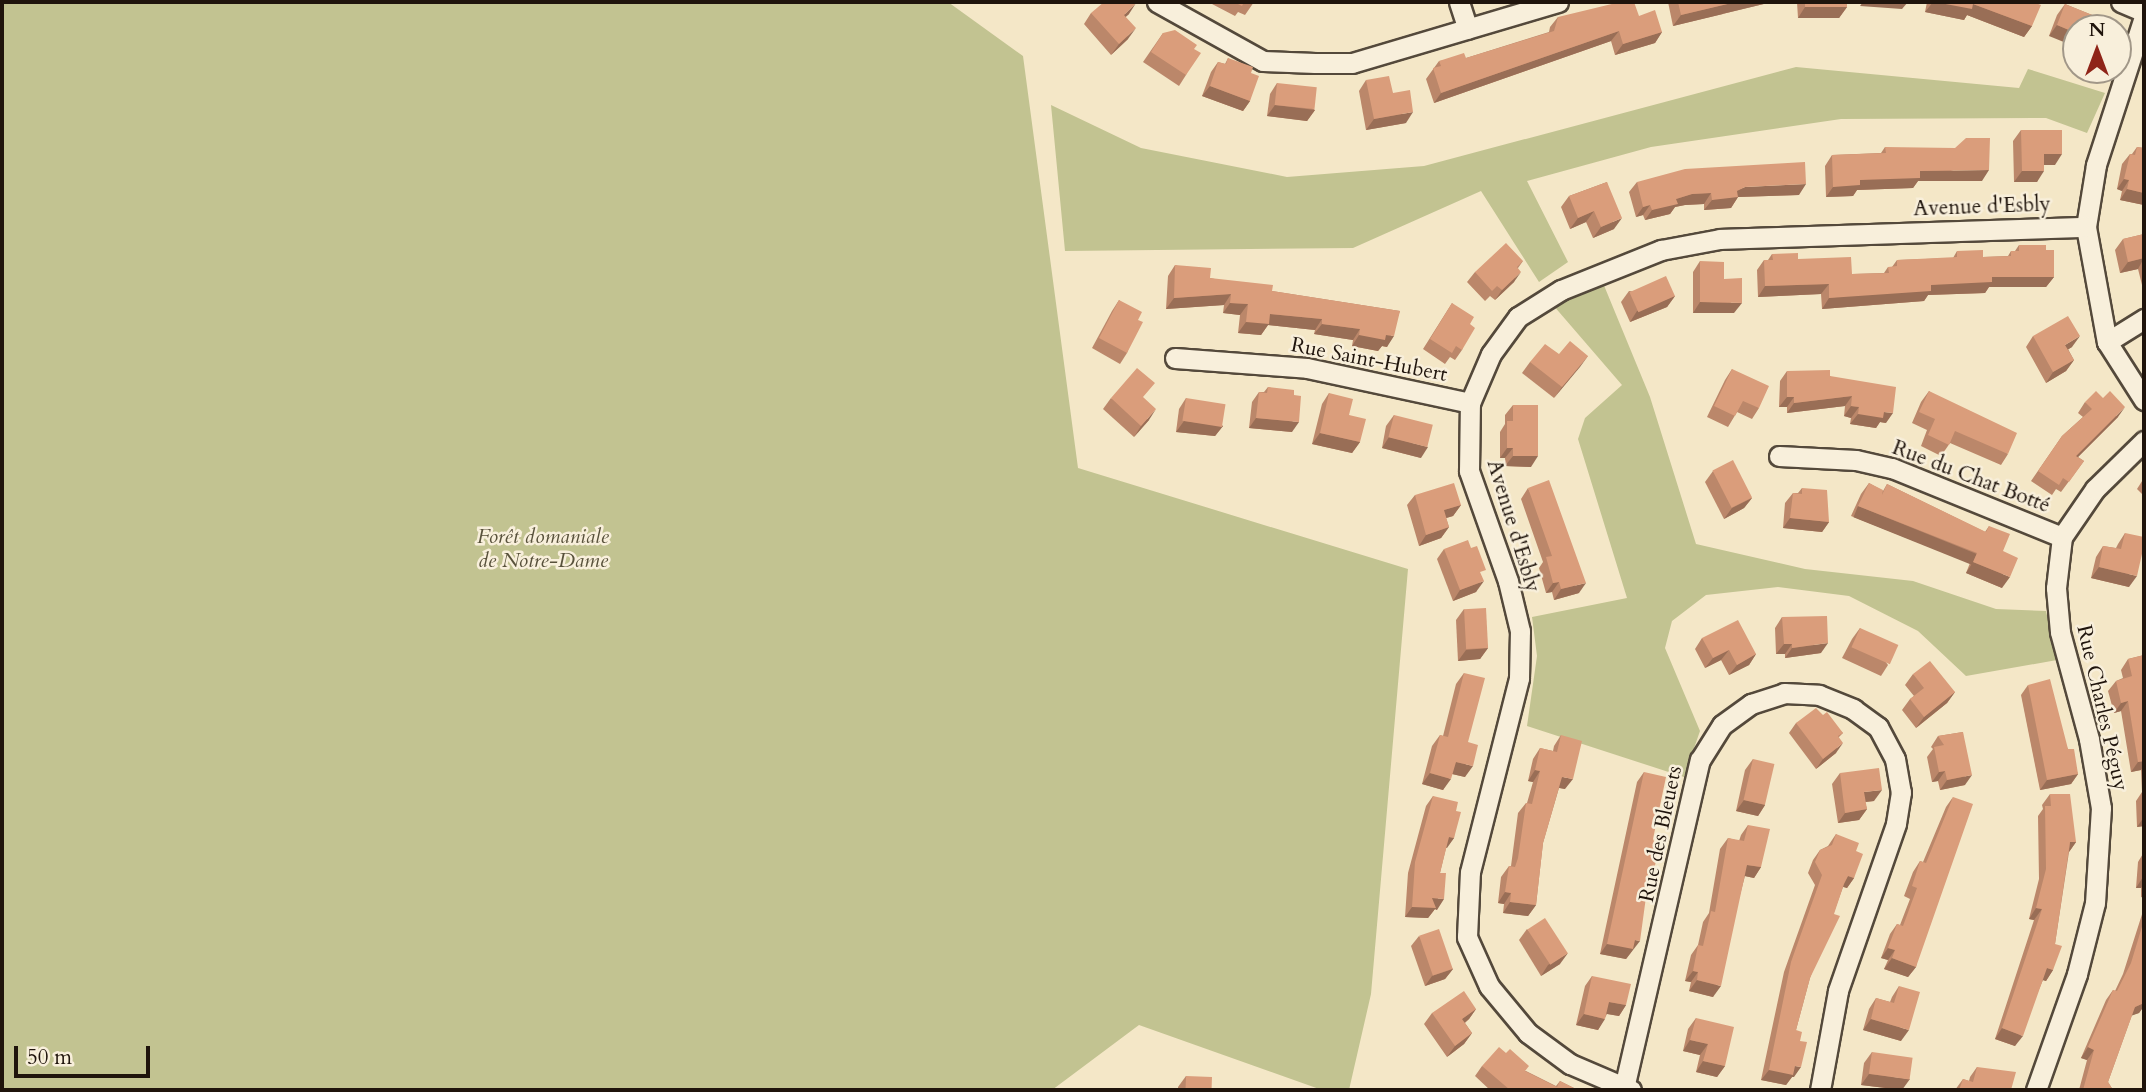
<!DOCTYPE html>
<html>
<head>
<meta charset="utf-8">
<style>
	body { margin:0 }
	#map { position:relative; width:2146px; height:1092px; overflow:hidden; background:#f4e7c7; font-family:Cardo,serif }
	div>[style] { position:absolute }
	.green>* { inset:0; background:#c2c391 }
	.roads { filter:drop-shadow(2px 0 #54493b) drop-shadow(-2px 0 #54493b) drop-shadow(0 2px #54493b) drop-shadow(0 -2px #54493b) }
	.street>* { height:19px; margin:-9.5px; padding:0 9.5px; transform-origin:9.5px; border-radius:9.5px; background:#f8efdb }
	.wall>* { inset:0; background:#bb876a }
	.shaded-wall>* { inset:0; background:#996e56; transform-origin:0 0 }
	.building>* { inset:0; background:#da9d7b; transform-origin:0 0 }
	span { translate:-50% -50%; white-space:nowrap; text-align:center; line-height:1.15; -webkit-text-stroke:5px #f8efdb; paint-order:stroke }
	.street-label { font-size:21px; color:#1f140c }
	.park-label { font-size:21px; color:#58513b; font-style:italic }
	.frame { position:absolute; inset:0; border:4px solid #1f140c; pointer-events:none }
	.north { position:absolute; left:2062px; top:14px; width:70px; height:70px; box-sizing:border-box; background:#f8efdb; border:2px solid #a19788; border-radius:50%; rotate:0deg; font-size:19px; font-weight:700; line-height:28px; text-align:center; color:#1f140c }
	.north::after { content:''; display:block; margin:auto; width:24px; height:32px; background:#8f2418; clip-path:polygon(50% 0,100% 100%,50% 72%,0 100%) }
	.scale { position:absolute; left:14px; top:1046px; width:136px; height:32px; box-sizing:border-box; border:4px solid #1f140c; border-top:0; padding-left:9px; font-size:21px; line-height:24px; white-space:nowrap; color:#1f140c; -webkit-text-stroke:5px #f8efdb; paint-order:stroke }
</style>
</head>
<body>
<div id="map">
	<div class="green">
		<i style="clip-path:polygon(2px 2px,948px 2px,1023px 56px,1078px 468px,1408px 569px,1371px 994px,1349px 1090px,1322px 1090px,1139px 1025px,1052px 1090px,2px 1090px)"></i>
		<i style="clip-path:polygon(1796px 67px,2019px 88px,2028px 69px,2105px 93px,2087px 133px,2046px 118px,1841px 119px,1651px 147px,1527px 181px,1568px 262px,1539px 282px,1481px 191px,1353px 248px,1065px 251px,1051px 105px,1141px 148px,1287px 177px,1424px 166px)"></i>
		<i style="clip-path:polygon(1603px 283px,1650px 397px,1696px 544px,1805px 569px,1913px 581px,1996px 609px,2046px 611px,2057px 660px,1966px 676px,1918px 631px,1849px 596px,1778px 587px,1706px 595px,1672px 621px,1665px 648px,1700px 731px,1684px 777px,1527px 726px,1537px 656px,1532px 617px,1627px 598px,1578px 439px,1585px 418px,1622px 385px,1553px 305px)"></i>
	</div>
	<div class="roads">
		<div class="street">
			<i style="left:1157px;top:2px;width:121px;rotate:29.1deg"></i>
			<i style="left:1263px;top:61px;width:52px;rotate:2.2deg"></i>
			<i style="left:1315px;top:63px;width:37px"></i>
			<i style="left:1352px;top:63px;width:215px;rotate:-16.5deg"></i>
			<i style="left:1459px;top:2px;width:28px;rotate:72deg"></i>
			<i style="left:2121px;top:2px;width:25px;rotate:23deg"></i>
			<i style="left:2144px;top:17px;width:156px;rotate:108deg"></i>
			<i style="left:2096px;top:165px;width:63px;rotate:99.2deg"></i>
			<i style="left:2086px;top:227px;width:117px;rotate:79.7deg"></i>
			<i style="left:2107px;top:342px;width:69px;rotate:57.5deg"></i>
			<i style="left:2107px;top:342px;width:44px;rotate:-31.9deg"></i>
			<i style="left:1175px;top:358px;width:132px;rotate:4.3deg"></i>
			<i style="left:1307px;top:368px;width:167px;rotate:12.1deg"></i>
			<i style="left:1779px;top:456px;width:77px;rotate:3deg"></i>
			<i style="left:1856px;top:460px;width:37px;rotate:13deg"></i>
			<i style="left:1892px;top:468px;width:183px;rotate:22.1deg"></i>
			<i style="left:1624px;top:1088px;width:337px;rotate:-77deg"></i>
			<i style="left:1700px;top:760px;width:41px;rotate:-57.8deg"></i>
			<i style="left:1722px;top:725px;width:36px;rotate:-36deg"></i>
			<i style="left:1751px;top:704px;width:35px;rotate:-18deg"></i>
			<i style="left:1784px;top:693px;width:35px;rotate:3deg"></i>
			<i style="left:1819px;top:695px;width:37px;rotate:22deg"></i>
			<i style="left:1853px;top:709px;width:31px;rotate:36deg"></i>
			<i style="left:1878px;top:727px;width:36px;rotate:62deg"></i>
			<i style="left:1895px;top:759px;width:34px;rotate:80deg"></i>
			<i style="left:1901px;top:792px;width:32px;rotate:99deg"></i>
			<i style="left:1896px;top:824px;width:177px;rotate:109.2deg"></i>
			<i style="left:1838px;top:991px;width:101px;rotate:100.3deg"></i>
			<i style="left:1631px;top:1090px;width:66px;rotate:-156.9deg"></i>
			<i style="left:1570px;top:1064px;width:52px;rotate:-143.6deg"></i>
			<i style="left:1528px;top:1033px;width:61px;rotate:-129.7deg"></i>
			<i style="left:1489px;top:986px;width:54px;rotate:-114.2deg"></i>
			<i style="left:1467px;top:937px;width:65px;rotate:-87.4deg"></i>
			<i style="left:1470px;top:872px;width:200px;rotate:-75.8deg"></i>
			<i style="left:1519px;top:678px;width:47px;rotate:-88.8deg"></i>
			<i style="left:1520px;top:631px;width:51px;rotate:-103.5deg"></i>
			<i style="left:1508px;top:581px;width:117px;rotate:-109.5deg"></i>
			<i style="left:1469px;top:471px;width:68px;rotate:-89.2deg"></i>
			<i style="left:1470px;top:403px;width:53px;rotate:-66.8deg"></i>
			<i style="left:1491px;top:354px;width:46px;rotate:-53.9deg"></i>
			<i style="left:1518px;top:317px;width:51px;rotate:-32.1deg"></i>
			<i style="left:1561px;top:290px;width:108px;rotate:-21.8deg"></i>
			<i style="left:1661px;top:250px;width:60px;rotate:-10.6deg"></i>
			<i style="left:1720px;top:239px;width:366px;rotate:-1.9deg"></i>
			<i style="left:2036px;top:1090px;width:123px;rotate:-70.5deg"></i>
			<i style="left:2077px;top:974px;width:73px;rotate:-75.8deg"></i>
			<i style="left:2095px;top:903px;width:95px;rotate:-86.4deg"></i>
			<i style="left:2101px;top:808px;width:70px;rotate:-99.9deg"></i>
			<i style="left:2089px;top:739px;width:111px;rotate:-105.2deg"></i>
			<i style="left:2060px;top:632px;width:44px;rotate:-95.2deg"></i>
			<i style="left:2056px;top:588px;width:51px;rotate:-83.3deg"></i>
			<i style="left:2062px;top:537px;width:58px;rotate:-55.5deg"></i>
			<i style="left:2095px;top:489px;width:69px;rotate:-44.4deg"></i>
		</div>
	</div>
	<div class="wall">
		<i style="clip-path:polygon(1213px 2px,1254px 2px,1245px 15px,1238px 12px,1235px 16px,1212px 4px)"></i>
		<i style="clip-path:polygon(1668px 2px,1772px 2px,1673px 26px)"></i>
		<i style="clip-path:polygon(1797px 2px,1847px 2px,1847px 7px,1839px 18px,1798px 18px)"></i>
		<i style="clip-path:polygon(1927px 2px,2033px 2px,2032px 26px,2024px 37px,1967px 15px,1964px 20px,1925px 12px)"></i>
		<i style="clip-path:polygon(2065px 4px,2102px 19px,2049px 36px,2057px 15px)"></i>
		<i style="clip-path:polygon(1091px 13px,1129px 14px,1125px 17px,1128px 39px,1111px 55px,1084px 24px)"></i>
		<i style="clip-path:polygon(1639px 16px,1662px 32px,1655px 43px,1615px 55px,1611px 41px,1434px 103px,1426px 79px,1439px 61px,1466px 58px,1549px 32px,1550px 27px,1558px 17px)"></i>
		<i style="clip-path:polygon(1163px 33px,1194px 49px,1186px 75px,1179px 86px,1143px 62px)"></i>
		<i style="clip-path:polygon(1228px 58px,1251px 73px,1250px 101px,1243px 111px,1202px 96px,1211px 72px,1218px 62px,1225px 64px)"></i>
		<i style="clip-path:polygon(1366px 80px,1393px 93px,1406px 123px,1366px 130px,1359px 91px)"></i>
		<i style="clip-path:polygon(1277px 83px,1315px 110px,1307px 121px,1267px 116px,1270px 94px)"></i>
		<i style="clip-path:polygon(2021px 130px,2055px 165px,2044px 165px,2037px 182px,2014px 182px,2013px 141px)"></i>
		<i style="clip-path:polygon(1885px 147px,1982px 181px,1918px 181px,1913px 188px,1857px 190px,1853px 196px,1826px 197px,1825px 166px,1832px 155px,1881px 153px)"></i>
		<i style="clip-path:polygon(2137px 147px,2144px 148px,2144px 205px,2120px 200px,2122px 191px,2117px 189px,2122px 164px,2130px 154px,2132px 154px)"></i>
		<i style="clip-path:polygon(1607px 182px,1614px 229px,1593px 238px,1586px 222px,1570px 229px,1561px 207px,1569px 196px)"></i>
		<i style="clip-path:polygon(1637px 182px,1799px 195px,1738px 197px,1731px 208px,1704px 210px,1704px 204px,1685px 205px,1675px 207px,1670px 214px,1645px 220px,1643px 215px,1636px 217px,1629px 192px)"></i>
		<i style="clip-path:polygon(2144px 234px,2144px 285px,2142px 285px,2138px 269px,2120px 273px,2115px 250px,2123px 239px)"></i>
		<i style="clip-path:polygon(2019px 245px,2046px 250px,2054px 277px,2046px 287px,1989px 287px,1985px 293px,1928px 295px,1924px 301px,1822px 309px,1821px 294px,1758px 297px,1757px 270px,1764px 260px,1768px 260px,1772px 254px,1798px 259px,1852px 274px,1884px 273px,1888px 267px,1892px 267px,1897px 260px,1953px 258px,1957px 251px,1983px 257px,2008px 256px,2011px 251px,2015px 251px)"></i>
		<i style="clip-path:polygon(1523px 261px,1518px 268px,1514px 282px,1495px 300px,1490px 296px,1485px 301px,1467px 282px,1475px 272px)"></i>
		<i style="clip-path:polygon(1700px 261px,1724px 279px,1734px 313px,1693px 313px,1693px 272px)"></i>
		<i style="clip-path:polygon(1175px 265px,1210px 278px,1272px 291px,1400px 311px,1387px 347px,1382px 346px,1378px 351px,1352px 346px,1353px 340px,1314px 334px,1315px 330px,1268px 325px,1261px 335px,1238px 333px,1240px 315px,1223px 313px,1224px 305px,1166px 309px,1168px 276px)"></i>
		<i style="clip-path:polygon(1629px 291px,1675px 296px,1667px 307px,1630px 322px,1621px 302px)"></i>
		<i style="clip-path:polygon(1119px 300px,1138px 320px,1127px 353px,1120px 364px,1092px 348px,1112px 311px)"></i>
		<i style="clip-path:polygon(1452px 303px,1470px 324px,1462px 350px,1455px 360px,1450px 357px,1445px 364px,1423px 349px)"></i>
		<i style="clip-path:polygon(2033px 336px,2072px 347px,2068px 349px,2074px 360px,2066px 371px,2046px 383px,2026px 347px)"></i>
		<i style="clip-path:polygon(1559px 354px,1588px 356px,1554px 398px,1522px 373px,1530px 362px)"></i>
		<i style="clip-path:polygon(1732px 369px,1759px 408px,1752px 419px,1737px 412px,1728px 427px,1707px 417px,1725px 380px)"></i>
		<i style="clip-path:polygon(1787px 371px,1830px 376px,1886px 423px,1880px 422px,1876px 428px,1850px 424px,1851px 418px,1844px 416px,1845px 406px,1787px 413px,1787px 407px,1779px 407px,1780px 381px)"></i>
		<i style="clip-path:polygon(1268px 387px,1294px 395px,1292px 432px,1249px 428px,1252px 402px,1259px 392px,1264px 392px)"></i>
		<i style="clip-path:polygon(1929px 391px,2008px 454px,2001px 465px,1950px 443px,1941px 456px,1921px 446px,1927px 430px,1912px 423px,1921px 402px)"></i>
		<i style="clip-path:polygon(1329px 393px,1349px 415px,1360px 442px,1352px 453px,1312px 444px,1322px 404px)"></i>
		<i style="clip-path:polygon(1111px 398px,1149px 420px,1134px 437px,1103px 409px)"></i>
		<i style="clip-path:polygon(1186px 398px,1223px 426px,1215px 436px,1176px 432px,1179px 409px)"></i>
		<i style="clip-path:polygon(2085px 402px,2118px 417px,2078px 457px,2084px 461px,2061px 492px,2056px 489px,2052px 495px,2031px 481px,2062px 436px,2083px 417px,2078px 413px)"></i>
		<i style="clip-path:polygon(1513px 405px,1531px 467px,1505px 466px,1505px 458px,1500px 458px,1500px 432px,1505px 424px,1505px 415px)"></i>
		<i style="clip-path:polygon(1394px 415px,1421px 458px,1382px 448px,1386px 426px)"></i>
		<i style="clip-path:polygon(1713px 471px,1752px 498px,1744px 508px,1724px 519px,1705px 482px)"></i>
		<i style="clip-path:polygon(2144px 478px,2144px 496px,2137px 489px)"></i>
		<i style="clip-path:polygon(1869px 483px,1883px 491px,1887px 484px,1985px 532px,1989px 526px,2003px 551px,2002px 588px,1966px 573px,1970px 563px,1851px 516px,1861px 494px)"></i>
		<i style="clip-path:polygon(1528px 488px,1579px 593px,1554px 600px,1552px 592px,1546px 593px,1539px 568px,1543px 562px,1521px 499px)"></i>
		<i style="clip-path:polygon(1802px 488px,1829px 522px,1822px 532px,1783px 528px,1785px 503px,1793px 493px,1798px 493px)"></i>
		<i style="clip-path:polygon(1415px 495px,1461px 505px,1453px 516px,1446px 518px,1449px 527px,1441px 538px,1419px 546px,1407px 505px)"></i>
		<i style="clip-path:polygon(2125px 533px,2129px 587px,2091px 578px,2096px 557px,2103px 546px,2116px 548px,2118px 544px)"></i>
		<i style="clip-path:polygon(1444px 549px,1482px 577px,1476px 592px,1453px 601px,1437px 559px)"></i>
		<i style="clip-path:polygon(1464px 609px,1488px 648px,1480px 659px,1458px 661px,1456px 620px)"></i>
		<i style="clip-path:polygon(1782px 617px,1821px 653px,1785px 658px,1785px 654px,1776px 654px,1775px 628px)"></i>
		<i style="clip-path:polygon(1860px 628px,1888px 665px,1881px 676px,1842px 658px,1852px 639px)"></i>
		<i style="clip-path:polygon(1702px 638px,1756px 654px,1749px 665px,1729px 675px,1721px 660px,1705px 668px,1695px 649px)"></i>
		<i style="clip-path:polygon(2144px 655px,2144px 832px,2144px 826px,2137px 827px,2136px 801px,2142px 792px,2141px 770px,2131px 772px,2121px 711px,2114px 713px,2108px 691px,2116px 681px,2123px 678px,2121px 670px,2128px 659px)"></i>
		<i style="clip-path:polygon(1464px 673px,1468px 742px,1465px 777px,1452px 774px,1443px 790px,1422px 784px,1432px 746px,1440px 735px,1443px 736px,1456px 684px)"></i>
		<i style="clip-path:polygon(1913px 674px,1955px 692px,1947px 703px,1916px 728px,1902px 710px,1910px 699px,1914px 696px,1905px 685px)"></i>
		<i style="clip-path:polygon(2028px 685px,2068px 749px,2078px 774px,2071px 784px,2040px 790px,2021px 695px)"></i>
		<i style="clip-path:polygon(1823px 715px,1843px 733px,1839px 737px,1836px 753px,1816px 769px,1789px 733px,1796px 723px)"></i>
		<i style="clip-path:polygon(1963px 732px,1965px 785px,1940px 790px,1938px 781px,1932px 782px,1927px 757px,1933px 749px,1931px 747px,1938px 736px)"></i>
		<i style="clip-path:polygon(1561px 735px,1565px 789px,1559px 788px,1543px 843px,1536px 905px,1528px 916px,1503px 913px,1504px 904px,1498px 903px,1501px 877px,1509px 866px,1511px 866px,1518px 813px,1526px 803px,1527px 803px,1533px 782px,1528px 781px,1533px 759px,1540px 748px,1553px 751px,1554px 746px)"></i>
		<i style="clip-path:polygon(1753px 759px,1765px 805px,1758px 816px,1736px 811px,1745px 770px)"></i>
		<i style="clip-path:polygon(1644px 772px,1653px 839px,1653px 876px,1647px 884px,1632px 951px,1626px 959px,1600px 954px,1637px 782px)"></i>
		<i style="clip-path:polygon(1840px 773px,1874px 801px,1865px 802px,1867px 809px,1859px 820px,1838px 823px,1832px 784px)"></i>
		<i style="clip-path:polygon(2050px 794px,2076px 842px,2069px 852px,2055px 944px,2053px 970px,2046px 981px,2043px 980px,2015px 1046px,1995px 1039px,2034px 920px,2029px 919px,2039px 879px,2038px 816px,2043px 809px,2042px 805px)"></i>
		<i style="clip-path:polygon(1433px 796px,1456px 811px,1454px 838px,1446px 848px,1440px 873px,1437px 910px,1435px 909px,1428px 918px,1405px 917px,1408px 873px,1426px 806px)"></i>
		<i style="clip-path:polygon(1953px 797px,1916px 967px,1908px 977px,1884px 969px,1888px 960px,1881px 958px,1890px 934px,1897px 924px,1900px 925px,1910px 899px,1904px 896px,1913px 872px,1920px 861px,1923px 862px,1946px 807px)"></i>
		<i style="clip-path:polygon(1748px 825px,1761px 867px,1754px 878px,1745px 876px,1713px 997px,1689px 991px,1691px 982px,1685px 981px,1691px 955px,1698px 945px,1703px 922px,1709px 913px,1720px 849px,1728px 838px,1739px 841px,1741px 835px)"></i>
		<i style="clip-path:polygon(1836px 834px,1856px 851px,1854px 878px,1847px 888px,1843px 887px,1810px 978px,1796px 1030px,1794px 1077px,1792px 1077px,1786px 1085px,1761px 1080px,1784px 972px,1815px 885px,1808px 873px,1813px 860px,1820px 850px,1828px 846px)"></i>
		<i style="clip-path:polygon(2144px 852px,2144px 898px,2141px 897px,2141px 888px,2136px 888px,2138px 862px)"></i>
		<i style="clip-path:polygon(2144px 908px,2144px 1006px,2139px 1013px,2132px 1015px,2108px 1082px,2113px 1090px,2079px 1090px,2087px 1060px,2081px 1058px,2106px 1000px,2113px 990px,2115px 991px,2123px 974px)"></i>
		<i style="clip-path:polygon(1527px 929px,1560px 964px,1541px 976px,1519px 940px)"></i>
		<i style="clip-path:polygon(1419px 936px,1453px 969px,1445px 979px,1425px 986px,1411px 946px)"></i>
		<i style="clip-path:polygon(1592px 976px,1626px 1005px,1619px 1016px,1607px 1014px,1598px 1030px,1576px 1025px,1585px 986px)"></i>
		<i style="clip-path:polygon(1899px 986px,1901px 1041px,1863px 1030px,1869px 1009px,1876px 998px,1890px 1002px,1892px 997px)"></i>
		<i style="clip-path:polygon(1476px 1009px,1469px 1019px,1465px 1023px,1472px 1033px,1464px 1044px,1447px 1057px,1424px 1024px,1432px 1013px)"></i>
		<i style="clip-path:polygon(1696px 1018px,1725px 1066px,1717px 1077px,1696px 1072px,1700px 1055px,1683px 1051px,1688px 1029px)"></i>
		<i style="clip-path:polygon(1872px 1052px,1902px 1090px,1861px 1085px,1864px 1063px)"></i>
		<i style="clip-path:polygon(1482px 1066px,1526px 1071px,1556px 1086px,1560px 1081px,1578px 1090px,1490px 1090px,1475px 1076px)"></i>
		<i style="clip-path:polygon(1977px 1067px,2011px 1090px,1955px 1090px,1963px 1079px,1969px 1081px,1970px 1077px)"></i>
		<i style="clip-path:polygon(1186px 1076px,1211px 1090px,1178px 1090px,1178px 1087px)"></i>
	</div>
	<div class="shaded-wall">
		<i style="clip-path:polygon(1736px 2px,1772px 2px,1673px 26px,1681px 15px)"></i>
		<i style="clip-path:polygon(1863px 2px,1908px 2px,1902px 9px,1860px 6px)"></i>
		<i style="clip-path:polygon(1933px 2px,1973px 4px,2032px 26px,2024px 37px,1967px 15px,1964px 20px,1925px 12px)"></i>
		<i style="clip-path:polygon(1136px 3px,1129px 14px,1116px 26px,1124px 15px)"></i>
		<i style="clip-path:polygon(1805px 7px,1847px 7px,1839px 18px,1798px 18px)"></i>
		<i style="clip-path:polygon(2057px 25px,2076px 33px,2076px 47px,2049px 36px)"></i>
		<i style="clip-path:polygon(1136px 28px,1128px 39px,1111px 55px,1119px 44px)"></i>
		<i style="clip-path:polygon(1619px 31px,1611px 41px,1434px 103px,1441px 93px)"></i>
		<i style="clip-path:polygon(1662px 32px,1655px 43px,1615px 55px,1623px 44px)"></i>
		<i style="clip-path:polygon(1210px 86px,1250px 101px,1243px 111px,1202px 96px)"></i>
		<i style="clip-path:polygon(1275px 105px,1315px 110px,1307px 121px,1267px 116px)"></i>
		<i style="clip-path:polygon(1413px 112px,1406px 123px,1366px 130px,1374px 119px)"></i>
		<i style="clip-path:polygon(2044px 154px,2062px 154px,2055px 165px,2037px 165px)"></i>
		<i style="clip-path:polygon(1989px 170px,1982px 181px,1918px 181px,1913px 188px,1857px 190px,1853px 196px,1826px 197px,1833px 187px,1860px 180px,1920px 171px)"></i>
		<i style="clip-path:polygon(2022px 171px,2044px 171px,2037px 182px,2014px 182px)"></i>
		<i style="clip-path:polygon(2124px 179px,2129px 180px,2122px 191px,2117px 189px)"></i>
		<i style="clip-path:polygon(1806px 184px,1799px 195px,1738px 197px,1731px 208px,1704px 210px,1712px 200px,1745px 187px)"></i>
		<i style="clip-path:polygon(2127px 189px,2144px 193px,2144px 205px,2120px 200px)"></i>
		<i style="clip-path:polygon(1711px 193px,1704px 204px,1685px 205px,1675px 207px,1670px 214px,1645px 220px,1652px 210px,1676px 199px,1692px 194px)"></i>
		<i style="clip-path:polygon(1650px 205px,1643px 215px,1636px 217px,1643px 207px)"></i>
		<i style="clip-path:polygon(1594px 211px,1586px 222px,1570px 229px,1578px 218px)"></i>
		<i style="clip-path:polygon(1622px 218px,1614px 229px,1593px 238px,1601px 227px)"></i>
		<i style="clip-path:polygon(2144px 258px,2138px 269px,2120px 273px,2128px 262px)"></i>
		<i style="clip-path:polygon(1521px 272px,1514px 282px,1495px 300px,1502px 290px)"></i>
		<i style="clip-path:polygon(1992px 277px,2054px 277px,2046px 287px,1989px 287px,1985px 293px,1928px 295px,1924px 301px,1822px 309px,1829px 298px)"></i>
		<i style="clip-path:polygon(1829px 284px,1821px 294px,1758px 297px,1765px 286px)"></i>
		<i style="clip-path:polygon(1231px 294px,1224px 305px,1166px 309px,1174px 298px)"></i>
		<i style="clip-path:polygon(1675px 296px,1667px 307px,1630px 322px,1637px 311px)"></i>
		<i style="clip-path:polygon(1700px 302px,1742px 303px,1734px 313px,1693px 313px)"></i>
		<i style="clip-path:polygon(1230px 303px,1248px 304px,1240px 315px,1223px 313px)"></i>
		<i style="clip-path:polygon(1270px 314px,1322px 319px,1315px 330px,1268px 325px,1261px 335px,1238px 333px,1246px 322px)"></i>
		<i style="clip-path:polygon(1322px 324px,1360px 329px,1353px 340px,1314px 334px)"></i>
		<i style="clip-path:polygon(1359px 335px,1386px 335px,1394px 336px,1387px 347px,1382px 346px,1378px 351px,1352px 346px)"></i>
		<i style="clip-path:polygon(2080px 336px,2072px 347px,2058px 356px,2065px 345px)"></i>
		<i style="clip-path:polygon(1588px 356px,1580px 367px,1554px 398px,1562px 387px)"></i>
		<i style="clip-path:polygon(2074px 360px,2066px 371px,2046px 383px,2053px 372px)"></i>
		<i style="clip-path:polygon(1852px 396px,1845px 406px,1787px 413px,1794px 403px)"></i>
		<i style="clip-path:polygon(1787px 397px,1794px 397px,1787px 407px,1779px 407px)"></i>
		<i style="clip-path:polygon(1851px 406px,1859px 407px,1851px 418px,1844px 416px)"></i>
		<i style="clip-path:polygon(2125px 407px,2118px 417px,2069px 466px,2076px 456px)"></i>
		<i style="clip-path:polygon(1156px 409px,1149px 420px,1134px 437px,1141px 426px)"></i>
		<i style="clip-path:polygon(1884px 412px,1893px 413px,1886px 423px,1880px 422px,1876px 428px,1850px 424px,1858px 414px)"></i>
		<i style="clip-path:polygon(1256px 418px,1299px 422px,1292px 432px,1249px 428px)"></i>
		<i style="clip-path:polygon(1184px 421px,1223px 426px,1215px 436px,1176px 432px)"></i>
		<i style="clip-path:polygon(1320px 433px,1360px 442px,1352px 453px,1312px 444px)"></i>
		<i style="clip-path:polygon(1389px 437px,1428px 447px,1421px 458px,1382px 448px)"></i>
		<i style="clip-path:polygon(1507px 448px,1513px 448px,1505px 458px,1500px 458px)"></i>
		<i style="clip-path:polygon(1513px 456px,1538px 456px,1531px 467px,1505px 466px)"></i>
		<i style="clip-path:polygon(1752px 498px,1744px 508px,1724px 519px,1732px 508px)"></i>
		<i style="clip-path:polygon(1461px 505px,1453px 516px,1436px 521px,1444px 510px)"></i>
		<i style="left:1858px;top:506px;width:128px;height:12px;rotate:22deg"></i>
		<i style="clip-path:polygon(1790px 518px,1829px 522px,1822px 532px,1783px 528px)"></i>
		<i style="clip-path:polygon(1449px 527px,1441px 538px,1419px 546px,1426px 535px)"></i>
		<i style="clip-path:polygon(1973px 562px,2010px 577px,2002px 588px,1966px 573px)"></i>
		<i style="clip-path:polygon(2099px 567px,2137px 576px,2129px 587px,2091px 578px)"></i>
		<i style="clip-path:polygon(1484px 581px,1476px 592px,1453px 601px,1460px 590px)"></i>
		<i style="clip-path:polygon(1559px 582px,1552px 592px,1546px 593px,1553px 583px)"></i>
		<i style="clip-path:polygon(1586px 583px,1579px 593px,1554px 600px,1561px 589px)"></i>
		<i style="clip-path:polygon(1828px 643px,1821px 653px,1785px 658px,1792px 648px)"></i>
		<i style="clip-path:polygon(1784px 644px,1792px 644px,1785px 654px,1776px 654px)"></i>
		<i style="clip-path:polygon(1488px 648px,1480px 659px,1458px 661px,1466px 650px)"></i>
		<i style="clip-path:polygon(1729px 650px,1721px 660px,1705px 668px,1713px 658px)"></i>
		<i style="clip-path:polygon(1756px 654px,1749px 665px,1729px 675px,1737px 665px)"></i>
		<i style="clip-path:polygon(1955px 692px,1947px 703px,1916px 728px,1924px 717px)"></i>
		<i style="clip-path:polygon(2128px 701px,2121px 711px,2114px 713px,2121px 703px)"></i>
		<i style="clip-path:polygon(1843px 743px,1836px 753px,1816px 769px,1823px 759px)"></i>
		<i style="clip-path:polygon(2144px 761px,2144px 766px,2141px 770px,2131px 772px,2138px 762px)"></i>
		<i style="clip-path:polygon(1456px 762px,1473px 766px,1465px 777px,1448px 773px)"></i>
		<i style="clip-path:polygon(1535px 770px,1540px 771px,1533px 782px,1528px 781px)"></i>
		<i style="clip-path:polygon(1945px 771px,1938px 781px,1932px 782px,1939px 772px)"></i>
		<i style="clip-path:polygon(1430px 773px,1451px 779px,1443px 790px,1422px 784px)"></i>
		<i style="clip-path:polygon(2078px 774px,2071px 784px,2040px 790px,2047px 780px)"></i>
		<i style="clip-path:polygon(1972px 775px,1965px 785px,1940px 790px,1947px 780px)"></i>
		<i style="clip-path:polygon(1562px 777px,1573px 779px,1565px 789px,1555px 787px)"></i>
		<i style="clip-path:polygon(1882px 790px,1874px 801px,1856px 803px,1864px 792px)"></i>
		<i style="clip-path:polygon(1744px 800px,1765px 805px,1758px 816px,1736px 811px)"></i>
		<i style="clip-path:polygon(1867px 809px,1859px 820px,1838px 823px,1845px 813px)"></i>
		<i style="clip-path:polygon(2144px 817px,2144px 826px,2137px 827px)"></i>
		<i style="clip-path:polygon(1449px 837px,1454px 838px,1447px 848px,1442px 847px)"></i>
		<i style="clip-path:polygon(2070px 842px,2076px 842px,2069px 852px)"></i>
		<i style="clip-path:polygon(1747px 865px,1761px 867px,1754px 878px,1740px 875px)"></i>
		<i style="clip-path:polygon(1848px 876px,1854px 878px,1847px 888px,1841px 886px)"></i>
		<i style="clip-path:polygon(2143px 877px,2144px 877px,2144px 884px,2141px 888px,2136px 888px)"></i>
		<i style="clip-path:polygon(1505px 892px,1511px 893px,1504px 904px,1498px 903px)"></i>
		<i style="clip-path:polygon(1432px 898px,1444px 899px,1437px 910px,1435px 909px,1428px 918px,1405px 917px,1412px 907px)"></i>
		<i style="clip-path:polygon(1510px 902px,1536px 905px,1528px 916px,1503px 913px)"></i>
		<i style="clip-path:polygon(2036px 908px,2042px 909px,2034px 920px,2029px 919px)"></i>
		<i style="clip-path:polygon(1635px 940px,1640px 941px,1626px 959px,1600px 954px,1607px 944px)"></i>
		<i style="clip-path:polygon(1888px 948px,1895px 950px,1888px 960px,1881px 958px)"></i>
		<i style="clip-path:polygon(1568px 953px,1560px 964px,1541px 976px,1548px 965px)"></i>
		<i style="clip-path:polygon(1892px 958px,1916px 967px,1908px 977px,1884px 969px)"></i>
		<i style="clip-path:polygon(2047px 968px,2053px 970px,2046px 981px,2039px 979px)"></i>
		<i style="clip-path:polygon(1453px 969px,1445px 979px,1425px 986px,1432px 976px)"></i>
		<i style="clip-path:polygon(1693px 971px,1698px 972px,1691px 982px,1685px 981px)"></i>
		<i style="clip-path:polygon(1697px 980px,1721px 986px,1713px 997px,1689px 991px)"></i>
		<i style="clip-path:polygon(1609px 1002px,1626px 1005px,1619px 1016px,1602px 1013px)"></i>
		<i style="clip-path:polygon(2144px 1003px,2144px 1006px,2139px 1013px,2128px 1017px,2135px 1007px)"></i>
		<i style="clip-path:polygon(1476px 1009px,1469px 1019px,1455px 1030px,1462px 1019px)"></i>
		<i style="clip-path:polygon(1584px 1014px,1605px 1019px,1598px 1030px,1576px 1025px)"></i>
		<i style="clip-path:polygon(1871px 1019px,1909px 1030px,1901px 1041px,1863px 1030px)"></i>
		<i style="clip-path:polygon(2002px 1028px,2023px 1036px,2015px 1046px,1995px 1039px)"></i>
		<i style="clip-path:polygon(1472px 1033px,1464px 1044px,1447px 1057px,1455px 1046px)"></i>
		<i style="clip-path:polygon(1690px 1040px,1708px 1044px,1700px 1055px,1683px 1051px)"></i>
		<i style="clip-path:polygon(2088px 1047px,2094px 1050px,2087px 1060px,2081px 1058px)"></i>
		<i style="clip-path:polygon(1703px 1061px,1725px 1066px,1717px 1077px,1696px 1072px)"></i>
		<i style="clip-path:polygon(1795px 1066px,1801px 1067px,1794px 1077px,1792px 1077px,1786px 1085px,1761px 1080px,1769px 1070px)"></i>
		<i style="clip-path:polygon(1869px 1074px,1910px 1079px,1902px 1090px,1861px 1085px)"></i>
	</div>
	<div class="building">
		<i style="clip-path:polygon(1104px 2px,1135px 2px,1136px 3px,1124px 15px,1136px 28px,1119px 44px,1091px 13px)"></i>
		<i style="clip-path:polygon(1234px 2px,1244px 2px,1242px 6px)"></i>
		<i style="clip-path:polygon(1620px 2px,1634px 2px,1639px 16px,1655px 10px,1662px 32px,1623px 44px,1619px 31px,1441px 93px,1433px 68px,1441px 66px,1439px 61px,1464px 53px,1466px 58px,1554px 31px,1558px 17px)"></i>
		<i style="clip-path:polygon(1678px 2px,1736px 2px,1681px 15px)"></i>
		<i style="left:1805px;top:2px;width:42px;height:5px"></i>
		<i style="clip-path:polygon(1935px 2px,2033px 2px,2041px 5px,2032px 26px,1973px 4px,1972px 9px)"></i>
		<i style="clip-path:polygon(2065px 4px,2102px 19px,2098px 28px,2076px 28px,2076px 33px,2057px 25px)"></i>
		<i style="clip-path:polygon(1175px 30px,1197px 45px,1194px 49px,1201px 53px,1186px 75px,1151px 52px,1163px 33px)"></i>
		<i style="clip-path:polygon(1228px 58px,1253px 67px,1251px 73px,1259px 76px,1250px 101px,1210px 86px,1218px 62px,1226px 64px)"></i>
		<i style="clip-path:polygon(1389px 76px,1393px 93px,1410px 90px,1413px 112px,1374px 119px,1366px 80px)"></i>
		<i style="left:1277px;top:83px;width:40px;height:22px;rotate:6deg"></i>
		<i style="clip-path:polygon(2021px 130px,2062px 130px,2062px 154px,2044px 154px,2044px 171px,2022px 171px)"></i>
		<i style="clip-path:polygon(1966px 138px,1990px 138px,1989px 170px,1920px 171px,1920px 178px,1860px 180px,1860px 185px,1833px 187px,1832px 155px,1886px 153px,1885px 147px,1955px 148px)"></i>
		<i style="clip-path:polygon(2137px 147px,2144px 148px,2144px 193px,2127px 189px,2129px 180px,2124px 179px,2130px 154px,2135px 155px)"></i>
		<i style="clip-path:polygon(1805px 162px,1806px 184px,1745px 187px,1737px 191px,1738px 197px,1712px 200px,1711px 193px,1692px 194px,1676px 199px,1678px 204px,1652px 210px,1650px 205px,1643px 207px,1637px 182px,1685px 169px)"></i>
		<i style="clip-path:polygon(1607px 182px,1622px 218px,1601px 227px,1594px 211px,1578px 218px,1569px 196px)"></i>
		<i style="clip-path:polygon(2144px 234px,2144px 258px,2128px 262px,2123px 239px)"></i>
		<i style="clip-path:polygon(1506px 243px,1523px 261px,1517px 267px,1521px 272px,1502px 290px,1497px 286px,1492px 291px,1475px 272px)"></i>
		<i style="clip-path:polygon(2019px 245px,2046px 245px,2046px 250px,2054px 250px,2054px 277px,1992px 277px,1992px 282px,1931px 285px,1931px 291px,1829px 298px,1829px 284px,1765px 286px,1764px 260px,1773px 260px,1772px 254px,1798px 253px,1798px 259px,1851px 257px,1852px 274px,1889px 273px,1888px 267px,1897px 266px,1897px 260px,1957px 257px,1957px 251px,1983px 250px,1983px 257px,2011px 256px,2011px 251px,2019px 251px)"></i>
		<i style="clip-path:polygon(1700px 261px,1724px 262px,1724px 279px,1742px 278px,1742px 303px,1700px 302px)"></i>
		<i style="clip-path:polygon(1175px 265px,1211px 268px,1210px 278px,1273px 285px,1272px 291px,1400px 311px,1394px 336px,1386px 335px,1385px 340px,1359px 335px,1360px 329px,1322px 324px,1322px 319px,1270px 314px,1269px 324px,1246px 322px,1248px 304px,1230px 303px,1231px 294px,1174px 298px)"></i>
		<i style="left:1666px;top:276px;width:22px;height:40px;rotate:66deg"></i>
		<i style="clip-path:polygon(1119px 300px,1142px 312px,1138px 320px,1143px 322px,1127px 353px,1099px 338px)"></i>
		<i style="clip-path:polygon(1452px 303px,1474px 317px,1470px 324px,1475px 328px,1462px 350px,1456px 346px,1452px 353px,1430px 339px)"></i>
		<i style="clip-path:polygon(2068px 316px,2080px 336px,2065px 345px,2074px 360px,2053px 372px,2033px 336px)"></i>
		<i style="clip-path:polygon(1570px 341px,1588px 356px,1562px 387px,1530px 362px,1545px 344px,1559px 354px)"></i>
		<i style="clip-path:polygon(1137px 368px,1155px 383px,1143px 397px,1156px 409px,1141px 426px,1111px 398px)"></i>
		<i style="clip-path:polygon(1732px 369px,1769px 386px,1759px 408px,1743px 401px,1735px 416px,1714px 406px)"></i>
		<i style="clip-path:polygon(1830px 370px,1830px 376px,1896px 387px,1893px 413px,1884px 412px,1883px 418px,1858px 414px,1859px 407px,1851px 406px,1852px 396px,1794px 403px,1794px 397px,1787px 397px,1787px 371px)"></i>
		<i style="clip-path:polygon(1268px 387px,1294px 390px,1294px 395px,1301px 396px,1299px 422px,1256px 418px,1259px 392px,1267px 393px)"></i>
		<i style="clip-path:polygon(1929px 391px,2017px 433px,2008px 454px,1955px 431px,1949px 445px,1928px 435px,1935px 419px,1919px 412px)"></i>
		<i style="clip-path:polygon(2096px 391px,2103px 398px,2110px 391px,2125px 407px,2076px 456px,2084px 461px,2069px 482px,2063px 478px,2059px 485px,2038px 471px,2062px 436px,2092px 409px,2085px 402px)"></i>
		<i style="clip-path:polygon(1329px 393px,1353px 399px,1349px 415px,1366px 419px,1360px 442px,1320px 433px)"></i>
		<i style="left:1186px;top:398px;width:40px;height:23px;rotate:9deg"></i>
		<i style="clip-path:polygon(1513px 405px,1538px 405px,1538px 456px,1513px 456px,1513px 448px,1507px 448px,1507px 421px,1513px 421px)"></i>
		<i style="left:1394px;top:415px;width:40px;height:23px;rotate:14deg"></i>
		<i style="left:1733px;top:460px;width:42px;height:23px;rotate:63deg"></i>
		<i style="clip-path:polygon(1549px 480px,1586px 583px,1561px 589px,1559px 582px,1553px 583px,1546px 557px,1552px 556px,1528px 488px)"></i>
		<i style="clip-path:polygon(1454px 483px,1461px 505px,1444px 510px,1449px 527px,1426px 535px,1415px 495px)"></i>
		<i style="clip-path:polygon(1869px 483px,1883px 490px,1882px 495px,1887px 484px,1986px 532px,1989px 526px,2010px 534px,2003px 551px,2018px 558px,2010px 577px,1973px 562px,1977px 553px,1858px 506px)"></i>
		<i style="clip-path:polygon(1802px 488px,1827px 490px,1829px 522px,1790px 518px,1793px 493px,1802px 494px)"></i>
		<i style="clip-path:polygon(2125px 533px,2144px 537px,2144px 545px,2137px 576px,2099px 567px,2103px 546px,2121px 549px)"></i>
		<i style="clip-path:polygon(1468px 540px,1471px 548px,1477px 546px,1486px 570px,1480px 572px,1484px 581px,1460px 590px,1444px 549px)"></i>
		<i style="left:1486px;top:608px;width:40px;height:22px;rotate:87deg"></i>
		<i style="clip-path:polygon(1827px 616px,1828px 643px,1792px 648px,1792px 644px,1784px 644px,1782px 617px)"></i>
		<i style="clip-path:polygon(1738px 620px,1756px 654px,1737px 665px,1729px 650px,1713px 658px,1702px 638px)"></i>
		<i style="left:1860px;top:628px;width:42px;height:21px;rotate:24deg"></i>
		<i style="clip-path:polygon(2144px 655px,2144px 761px,2138px 762px,2128px 701px,2121px 703px,2116px 681px,2132px 676px,2128px 659px)"></i>
		<i style="clip-path:polygon(1930px 661px,1955px 692px,1924px 717px,1910px 699px,1924px 688px,1913px 674px)"></i>
		<i style="clip-path:polygon(1464px 673px,1485px 678px,1468px 742px,1478px 745px,1473px 766px,1456px 762px,1451px 779px,1430px 773px,1440px 735px,1448px 737px)"></i>
		<i style="clip-path:polygon(2050px 679px,2068px 749px,2074px 749px,2078px 774px,2047px 780px,2028px 685px)"></i>
		<i style="clip-path:polygon(1816px 708px,1823px 715px,1827px 712px,1843px 733px,1838px 736px,1843px 743px,1823px 759px,1796px 723px)"></i>
		<i style="clip-path:polygon(1963px 732px,1972px 775px,1947px 780px,1945px 771px,1939px 772px,1934px 747px,1944px 745px,1938px 736px)"></i>
		<i style="clip-path:polygon(1561px 735px,1582px 741px,1573px 779px,1562px 777px,1543px 843px,1536px 905px,1510px 902px,1511px 893px,1505px 892px,1509px 866px,1515px 867px,1518px 858px,1526px 803px,1532px 804px,1540px 771px,1535px 770px,1540px 748px,1557px 752px)"></i>
		<i style="left:1753px;top:759px;width:22px;height:42px;rotate:13deg"></i>
		<i style="clip-path:polygon(1879px 768px,1882px 790px,1864px 792px,1867px 809px,1845px 813px,1840px 773px)"></i>
		<i style="clip-path:polygon(1644px 772px,1666px 777px,1653px 839px,1658px 850px,1653px 876px,1649px 875px,1640px 941px,1635px 940px,1633px 949px,1607px 944px)"></i>
		<i style="clip-path:polygon(2050px 794px,2070px 794px,2076px 842px,2070px 842px,2055px 944px,2062px 946px,2053px 970px,2047px 968px,2023px 1036px,2002px 1028px,2042px 909px,2036px 908px,2046px 869px,2045px 806px,2051px 806px)"></i>
		<i style="clip-path:polygon(1433px 796px,1458px 802px,1456px 811px,1461px 812px,1454px 838px,1449px 837px,1440px 873px,1446px 873px,1444px 899px,1432px 898px,1436px 908px,1412px 907px,1415px 862px)"></i>
		<i style="clip-path:polygon(1953px 797px,1973px 804px,1916px 967px,1892px 958px,1895px 950px,1888px 948px,1897px 924px,1903px 926px,1917px 888px,1912px 886px,1920px 861px,1926px 863px)"></i>
		<i style="clip-path:polygon(1748px 825px,1770px 829px,1761px 867px,1747px 865px,1721px 986px,1697px 980px,1698px 972px,1693px 971px,1698px 945px,1703px 946px,1711px 911px,1715px 912px,1728px 838px,1744px 841px)"></i>
		<i style="clip-path:polygon(1836px 834px,1859px 843px,1856px 851px,1863px 854px,1854px 878px,1848px 876px,1844px 884px,1834px 914px,1840px 916px,1810px 978px,1796px 1030px,1802px 1032px,1800px 1041px,1807px 1042px,1801px 1067px,1795px 1066px,1793px 1075px,1769px 1070px,1791px 962px,1822px 875px,1815px 862px,1820px 850px,1832px 845px)"></i>
		<i style="left:1545px;top:918px;width:42px;height:21px;rotate:57deg"></i>
		<i style="clip-path:polygon(2144px 920px,2144px 1003px,2135px 1007px,2108px 1082px,2113px 1090px,2083px 1090px,2094px 1050px,2088px 1047px,2113px 990px,2117px 991px,2131px 963px)"></i>
		<i style="left:1439px;top:929px;width:42px;height:21px;rotate:71deg"></i>
		<i style="clip-path:polygon(1592px 976px,1631px 984px,1626px 1005px,1609px 1002px,1605px 1019px,1584px 1014px)"></i>
		<i style="clip-path:polygon(1899px 986px,1920px 992px,1909px 1030px,1871px 1019px,1876px 998px,1894px 1003px)"></i>
		<i style="clip-path:polygon(1464px 991px,1476px 1009px,1462px 1019px,1472px 1033px,1455px 1046px,1432px 1013px)"></i>
		<i style="clip-path:polygon(1696px 1018px,1734px 1027px,1725px 1066px,1703px 1061px,1708px 1044px,1690px 1040px)"></i>
		<i style="clip-path:polygon(1499px 1047px,1506px 1053px,1510px 1049px,1529px 1066px,1525px 1071px,1557px 1087px,1560px 1081px,1578px 1090px,1510px 1090px,1482px 1066px)"></i>
		<i style="left:1872px;top:1052px;width:41px;height:22px;rotate:8deg"></i>
		<i style="clip-path:polygon(1977px 1067px,2016px 1072px,2011px 1090px,2002px 1090px,1994px 1088px,1993px 1090px,1959px 1090px,1963px 1079px,1973px 1082px)"></i>
		<i style="left:1186px;top:1076px;width:26px;height:14px;rotate:2deg"></i>
	</div>
	<div class="street-label">
		<span style="left:1982px;top:207px;rotate:-2deg">Avenue d'Esbly</span>
		<span style="left:1369px;top:360px;rotate:11deg">Rue Saint-Hubert</span>
		<span style="left:1971px;top:477px;rotate:21deg">Rue du Chat Botté</span>
		<span style="left:1513px;top:526px;rotate:73deg">Avenue d'Esbly</span>
		<span style="left:2102px;top:708px;rotate:77deg">Rue Charles Péguy</span>
		<span style="left:1661px;top:834px;rotate:-78deg">Rue des Bleuets</span>
	</div>
	<div class="park-label">
		<span style="left:543px;top:549px">Forêt domaniale<br>de Notre-Dame</span>
	</div>
	<div class="frame"></div>
	<div class="north">N</div>
	<div class="scale">50 m</div>
</div>
</body>
</html>
